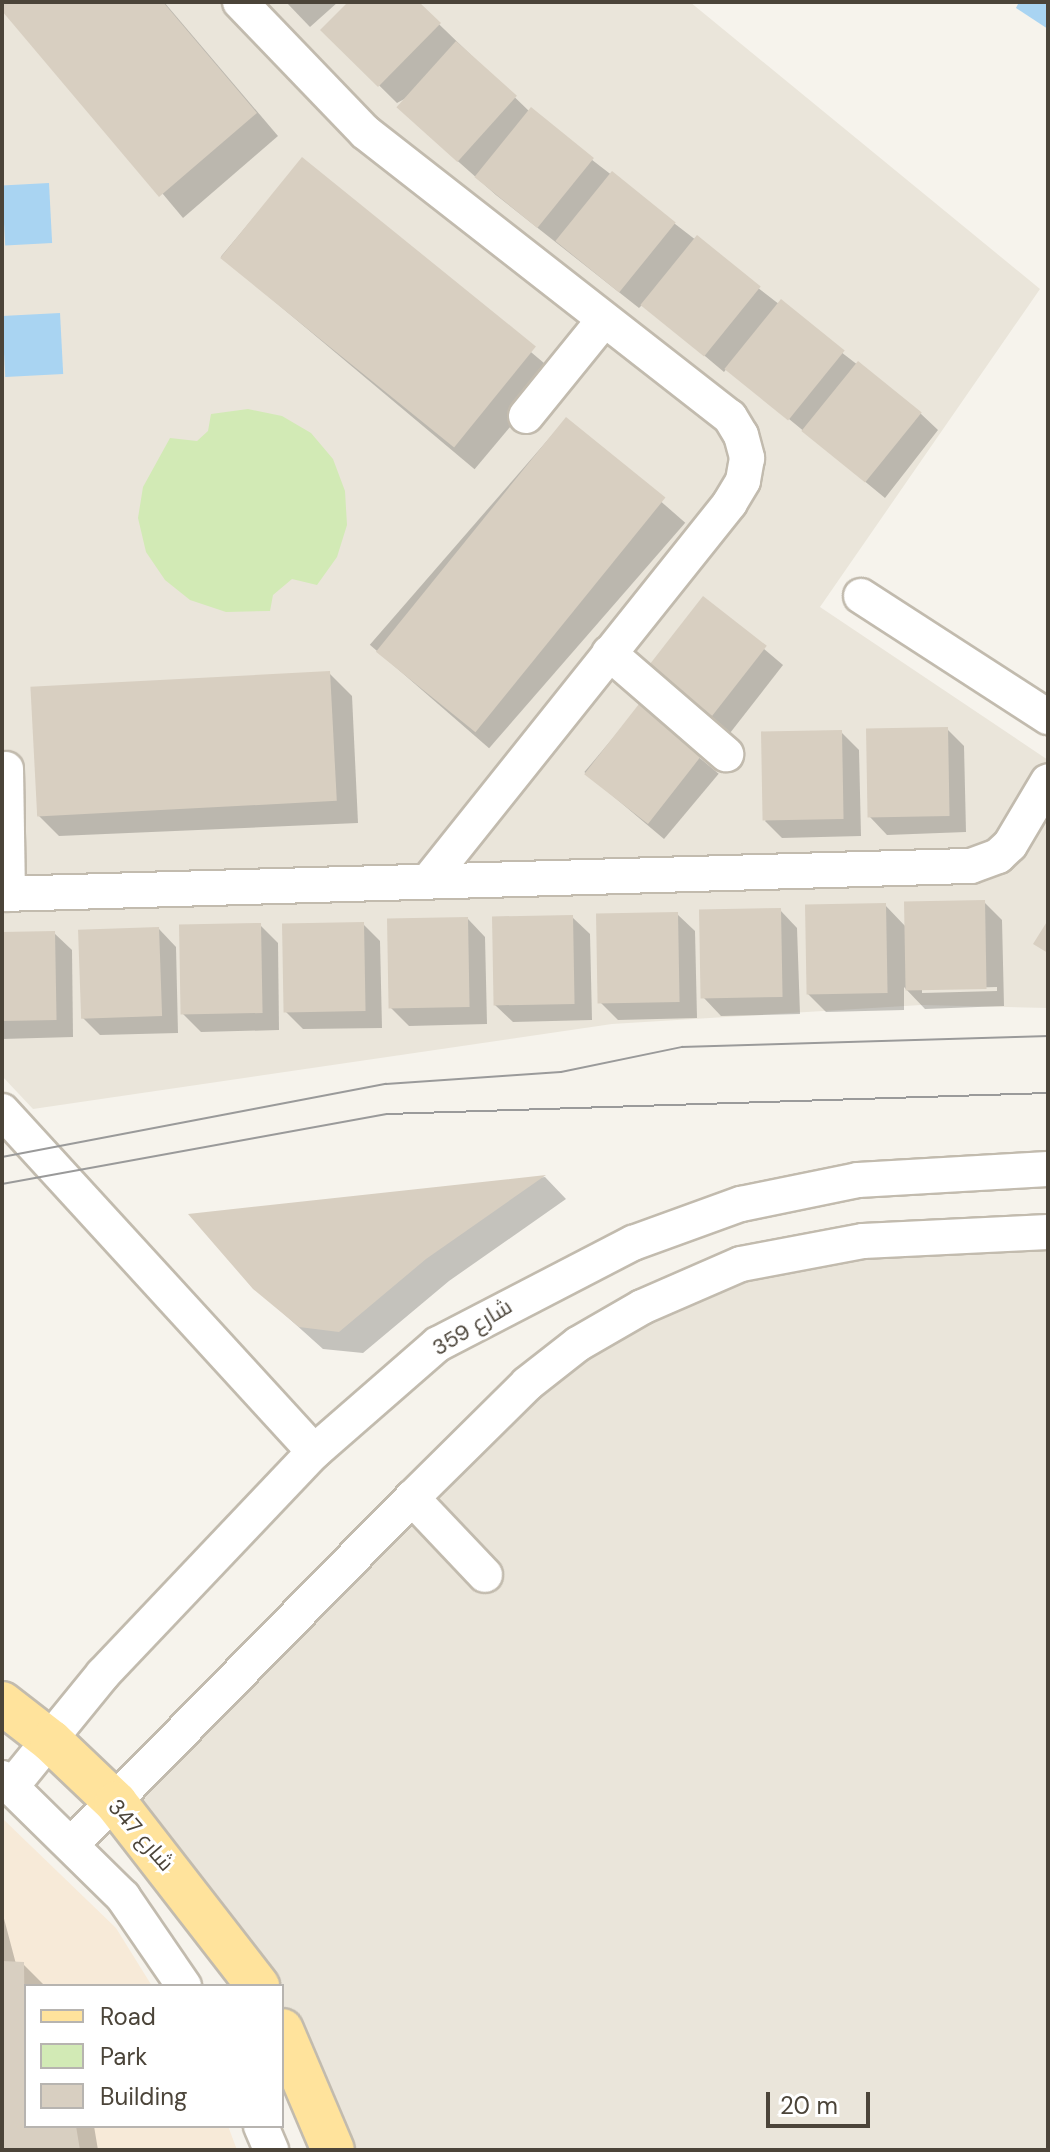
<!DOCTYPE html>
<html>
<head>
<meta charset="utf-8">
<style>
	body { margin:0 }
	#map { position:relative; width:1050px; height:2152px; overflow:hidden; background:#f6f3ec; font-family:"DM Sans",Cairo,sans-serif }
	div>[style] { position:absolute }
	.residential>* { inset:0; background:#eae5da }
	.commercial>* { inset:0; background:#f7ead8 }
	.green>* { inset:0; background:#d2eab5 }
	.water>* { inset:0; background:#a9d4f2; transform-origin:0 0 }
	.shadow>* { inset:0; background:#0003; transform-origin:0 0 }
	.building>* { inset:0; background:#d8cfc1; transform-origin:0 0 }
	.roads { filter:drop-shadow(2px 0 #c2bbae) drop-shadow(-2px 0 #c2bbae) drop-shadow(0 2px #c2bbae) drop-shadow(0 -2px #c2bbae) }
	.minor>* { height:34px; margin:-17px; padding:0 17px; transform-origin:17px; border-radius:17px; background:#fff }
	.major>* { height:42px; margin:-21px; padding:0 21px; transform-origin:21px; border-radius:21px; background:#ffe39c }
	.tram>* { height:2px; margin:-1px; padding:0 1px; transform-origin:1px; border-radius:1px; background:#9a9a9a }
	span { translate:-50% -50%; white-space:nowrap; text-align:center; line-height:1.15; -webkit-text-stroke:6px #fff; paint-order:stroke }
	.street-label { font-size:22px; color:#4b4439 }
	.frame { position:absolute; inset:0; border:4px solid #4b4439; pointer-events:none }
	.legend { position:absolute; left:24px; top:1984px; width:260px; height:144px; box-sizing:border-box; background:#fff; border:2px solid #b7b4b0; margin:0; padding:10px 14px; list-style:none; font-size:24px; color:#4b4439 }
	.legend li { display:flex; align-items:center; gap:16px; height:40px }
	.legend b { width:40px; border:2px solid #b7b4b0 }
	.scale { position:absolute; left:766px; top:2092px; width:104px; height:36px; box-sizing:border-box; border:4px solid #4b4439; border-top:0; padding-left:10px; font-size:24px; line-height:28px; white-space:nowrap; color:#4b4439; -webkit-text-stroke:6px #fff; paint-order:stroke }
</style>
</head>
<body>
<div id="map">
	<div class="residential">
		<i style="clip-path:polygon(2px 2px,690px 2px,1040px 289px,820px 607px,1048px 760px,1048px 1008px,921px 1005px,612px 1024px,33px 1109px,2px 1076px)"></i>
		<i style="clip-path:polygon(1048px 1233px,1048px 2150px,335px 2150px,282px 2024px,282px 1986px,262px 1986px,116px 1803px,578px 1344px,741px 1264px)"></i>
	</div>
	<div class="commercial">
		<i style="clip-path:polygon(2px 1818px,116px 1928px,152px 1986px,26px 1986px,26px 2126px,228px 2126px,237px 2150px,2px 2150px)"></i>
	</div>
	<div class="green">
		<i style="clip-path:polygon(248px 409px,282px 416px,311px 433px,333px 459px,345px 491px,347px 525px,337px 557px,317px 585px,292px 579px,273px 595px,270px 611px,226px 612px,190px 600px,165px 580px,146px 552px,138px 518px,143px 487px,170px 438px,197px 441px,208px 431px,211px 414px)"></i>
	</div>
	<div class="water">
		<i style="clip-path:polygon(1019px 2px,1048px 2px,1048px 29px,1016px 8px)"></i>
		<i style="left:49px;top:183px;width:60px;height:47px;rotate:87deg"></i>
		<i style="left:60px;top:313px;width:61px;height:58px;rotate:87deg"></i>
	</div>
	<div class="shadow">
		<i style="clip-path:polygon(2px 2px,164px 2px,278px 136px,183px 218px)"></i>
		<i style="clip-path:polygon(286px 2px,338px 2px,310px 27px)"></i>
		<i style="clip-path:polygon(351px 2px,416px 2px,530px 112px,920px 413px,938px 430px,885px 498px,727px 368px,724px 372px,643px 304px,639px 308px,496px 195px,416px 124px,408px 97px,397px 103px,323px 30px)"></i>
		<i style="left:302px;top:160px;width:331px;height:126px;rotate:40deg"></i>
		<i style="left:566px;top:419px;width:158px;height:299px;rotate:41deg"></i>
		<i style="clip-path:polygon(704px 598px,783px 665px,730px 733px,668px 683px)"></i>
		<i style="clip-path:polygon(329px 673px,352px 696px,358px 823px,59px 836px,37px 814px)"></i>
		<i style="left:639px;top:707px;width:104px;height:85px;rotate:40deg"></i>
		<i style="clip-path:polygon(947px 729px,964px 746px,966px 832px,887px 835px,870px 817px)"></i>
		<i style="clip-path:polygon(841px 732px,859px 750px,861px 836px,782px 838px,765px 821px)"></i>
		<i style="clip-path:polygon(evenodd,984px 902px,1002px 920px,1004px 1006px,925px 1009px,904px 987px,904px 1010px,826px 1012px,808px 994px,885px 905px,906px 927px,984px 902px,997px 987px,997px 991px,922px 993px,922px 989px,997px 987px)"></i>
		<i style="clip-path:polygon(780px 910px,797px 928px,800px 1014px,721px 1016px,704px 998px)"></i>
		<i style="clip-path:polygon(677px 914px,695px 931px,697px 1018px,618px 1020px,601px 1003px)"></i>
		<i style="clip-path:polygon(572px 917px,590px 934px,592px 1020px,513px 1022px,495px 1005px)"></i>
		<i style="clip-path:polygon(468px 919px,485px 937px,487px 1024px,409px 1026px,391px 1008px)"></i>
		<i style="clip-path:polygon(363px 924px,380px 941px,382px 1028px,303px 1029px,286px 1012px)"></i>
		<i style="clip-path:polygon(260px 925px,278px 943px,279px 1030px,201px 1032px,183px 1014px)"></i>
		<i style="clip-path:polygon(159px 929px,176px 947px,178px 1033px,100px 1035px,82px 1017px)"></i>
		<i style="clip-path:polygon(54px 933px,72px 950px,73px 1037px,2px 1039px,2px 934px)"></i>
		<i style="clip-path:polygon(545px 1177px,566px 1199px,449px 1281px,363px 1353px,323px 1349px,254px 1287px,192px 1216px)"></i>
		<i style="clip-path:polygon(2px 1911px,16px 1964px,23px 1964px,45px 1986px,26px 1986px,26px 2126px,94px 2126px,98px 2150px,2px 2150px)"></i>
	</div>
	<div class="building">
		<i style="clip-path:polygon(2px 2px,163px 2px,257px 113px,159px 197px,2px 11px)"></i>
		<i style="clip-path:polygon(348px 2px,419px 2px,441px 23px,378px 87px,320px 30px)"></i>
		<i style="left:456px;top:41px;width:82px;height:89px;rotate:42deg"></i>
		<i style="left:531px;top:107px;width:81px;height:90px;rotate:39deg"></i>
		<i style="left:302px;top:157px;width:301px;height:130px;rotate:39deg"></i>
		<i style="left:612px;top:171px;width:82px;height:90px;rotate:39deg"></i>
		<i style="left:697px;top:235px;width:82px;height:90px;rotate:39deg"></i>
		<i style="left:781px;top:299px;width:82px;height:90px;rotate:39deg"></i>
		<i style="left:858px;top:361px;width:82px;height:90px;rotate:39deg"></i>
		<i style="left:566px;top:417px;width:128px;height:302px;rotate:39deg"></i>
		<i style="left:703px;top:596px;width:81px;height:89px;rotate:38deg"></i>
		<i style="left:330px;top:671px;width:130px;height:300px;rotate:87deg"></i>
		<i style="left:639px;top:704px;width:81px;height:89px;rotate:38deg"></i>
		<i style="left:948px;top:727px;width:89px;height:82px;rotate:89deg"></i>
		<i style="left:842px;top:730px;width:89px;height:81px;rotate:89deg"></i>
		<i style="left:985px;top:900px;width:89px;height:81px;rotate:89deg"></i>
		<i style="left:886px;top:903px;width:90px;height:81px;rotate:89deg"></i>
		<i style="left:781px;top:908px;width:89px;height:82px;rotate:89deg"></i>
		<i style="left:678px;top:912px;width:90px;height:82px;rotate:89deg"></i>
		<i style="left:573px;top:915px;width:89px;height:81px;rotate:89deg"></i>
		<i style="left:468px;top:917px;width:90px;height:81px;rotate:89deg"></i>
		<i style="clip-path:polygon(1048px 920px,1048px 953px,1033px 944px)"></i>
		<i style="left:364px;top:922px;width:89px;height:82px;rotate:89deg"></i>
		<i style="left:261px;top:923px;width:90px;height:82px;rotate:89deg"></i>
		<i style="left:159px;top:927px;width:89px;height:81px;rotate:88deg"></i>
		<i style="left:55px;top:931px;width:89px;height:53px;rotate:89deg"></i>
		<i style="clip-path:polygon(546px 1175px,426px 1259px,339px 1332px,299px 1327px,253px 1289px,188px 1214px)"></i>
		<i style="clip-path:polygon(2px 1961px,24px 1962px,26px 2126px,76px 2126px,80px 2150px,2px 2150px)"></i>
	</div>
	<div class="roads">
		<div class="minor">
			<i style="left:240px;top:2px;width:180px;rotate:46.1deg"></i>
			<i style="left:365px;top:132px;width:463px;rotate:38deg"></i>
			<i style="left:730px;top:417px;width:21px;rotate:59deg"></i>
			<i style="left:741px;top:435px;width:24px;rotate:75deg"></i>
			<i style="left:747px;top:458px;width:23px;rotate:100deg"></i>
			<i style="left:743px;top:481px;width:26px;rotate:121deg"></i>
			<i style="left:730px;top:503px;width:480px;rotate:128.6deg"></i>
			<i style="left:526px;top:416px;width:122px;rotate:-51deg"></i>
			<i style="left:861px;top:596px;width:223px;rotate:32.9deg"></i>
			<i style="left:609px;top:653px;width:155px;rotate:40.8deg"></i>
			<i style="left:6px;top:769px;width:125px;rotate:89.1deg"></i>
			<i style="left:2px;top:894px;width:969px;rotate:-1.66deg"></i>
			<i style="left:971px;top:866px;width:29px;rotate:-20deg"></i>
			<i style="left:998px;top:856px;width:16px;rotate:-43deg"></i>
			<i style="left:1010px;top:845px;width:74px;rotate:-59.3deg"></i>
			<i style="left:2px;top:1111px;width:462px;rotate:47.5deg"></i>
			<i style="left:412px;top:1498px;width:106px;rotate:46.5deg"></i>
			<i style="left:2px;top:1778px;width:170px;rotate:44.5deg"></i>
			<i style="left:123px;top:1897px;width:108px;rotate:55.6deg"></i>
			<i style="left:11px;top:1787px;width:146px;rotate:-50.8deg"></i>
			<i style="left:103px;top:1674px;width:306px;rotate:-46.5deg"></i>
			<i style="left:314px;top:1452px;width:164px;rotate:-41.1deg"></i>
			<i style="left:438px;top:1344px;width:220px;rotate:-27.4deg"></i>
			<i style="left:633px;top:1243px;width:115px;rotate:-19.9deg"></i>
			<i style="left:741px;top:1204px;width:119px;rotate:-11.6deg"></i>
			<i style="left:858px;top:1180px;width:190px;rotate:-3.3deg"></i>
			<i style="left:73px;top:1843px;width:484px;rotate:-45.5deg"></i>
			<i style="left:412px;top:1498px;width:162px;rotate:-44.7deg"></i>
			<i style="left:527px;top:1384px;width:65px;rotate:-38.1deg"></i>
			<i style="left:578px;top:1344px;width:74px;rotate:-30deg"></i>
			<i style="left:642px;top:1307px;width:108px;rotate:-23.5deg"></i>
			<i style="left:741px;top:1264px;width:124px;rotate:-10.7deg"></i>
			<i style="left:863px;top:1241px;width:185px;rotate:-2.8deg"></i>
			<i style="left:261px;top:2126px;width:26px;rotate:67deg"></i>
		</div>
		<div class="major">
			<i style="left:2px;top:1703px;width:62px;rotate:37.8deg"></i>
			<i style="left:51px;top:1741px;width:90px;rotate:43.6deg"></i>
			<i style="left:116px;top:1803px;width:232px;rotate:52.2deg"></i>
			<i style="left:282px;top:2030px;width:130px;rotate:67deg"></i>
		</div>
	</div>
	<div class="tram">
		<i style="left:2px;top:1157px;width:391px;rotate:-10.8deg"></i>
		<i style="left:386px;top:1084px;width:175px;rotate:-3.9deg"></i>
		<i style="left:561px;top:1072px;width:124px;rotate:-11.7deg"></i>
		<i style="left:682px;top:1047px;width:366px;rotate:-1.7deg"></i>
		<i style="left:2px;top:1184px;width:391px;rotate:-10.3deg"></i>
		<i style="left:387px;top:1114px;width:661px;rotate:-1.82deg"></i>
	</div>
	<div class="street-label">
		<span style="left:472px;top:1327px;rotate:-31deg">شارع 359</span>
		<span style="left:141px;top:1835px;rotate:49deg">شارع 347</span>
	</div>
	<div class="frame"></div>
	<ul class="legend">
	<li><b style="height:10px;background:#ffe39c"></b>Road</li>
	<li><b style="height:22px;background:#d2eab5"></b>Park</li>
	<li><b style="height:22px;background:#d8cfc1"></b>Building</li>
	</ul>
	<div class="scale">20 m</div>
</div>
</body>
</html>
